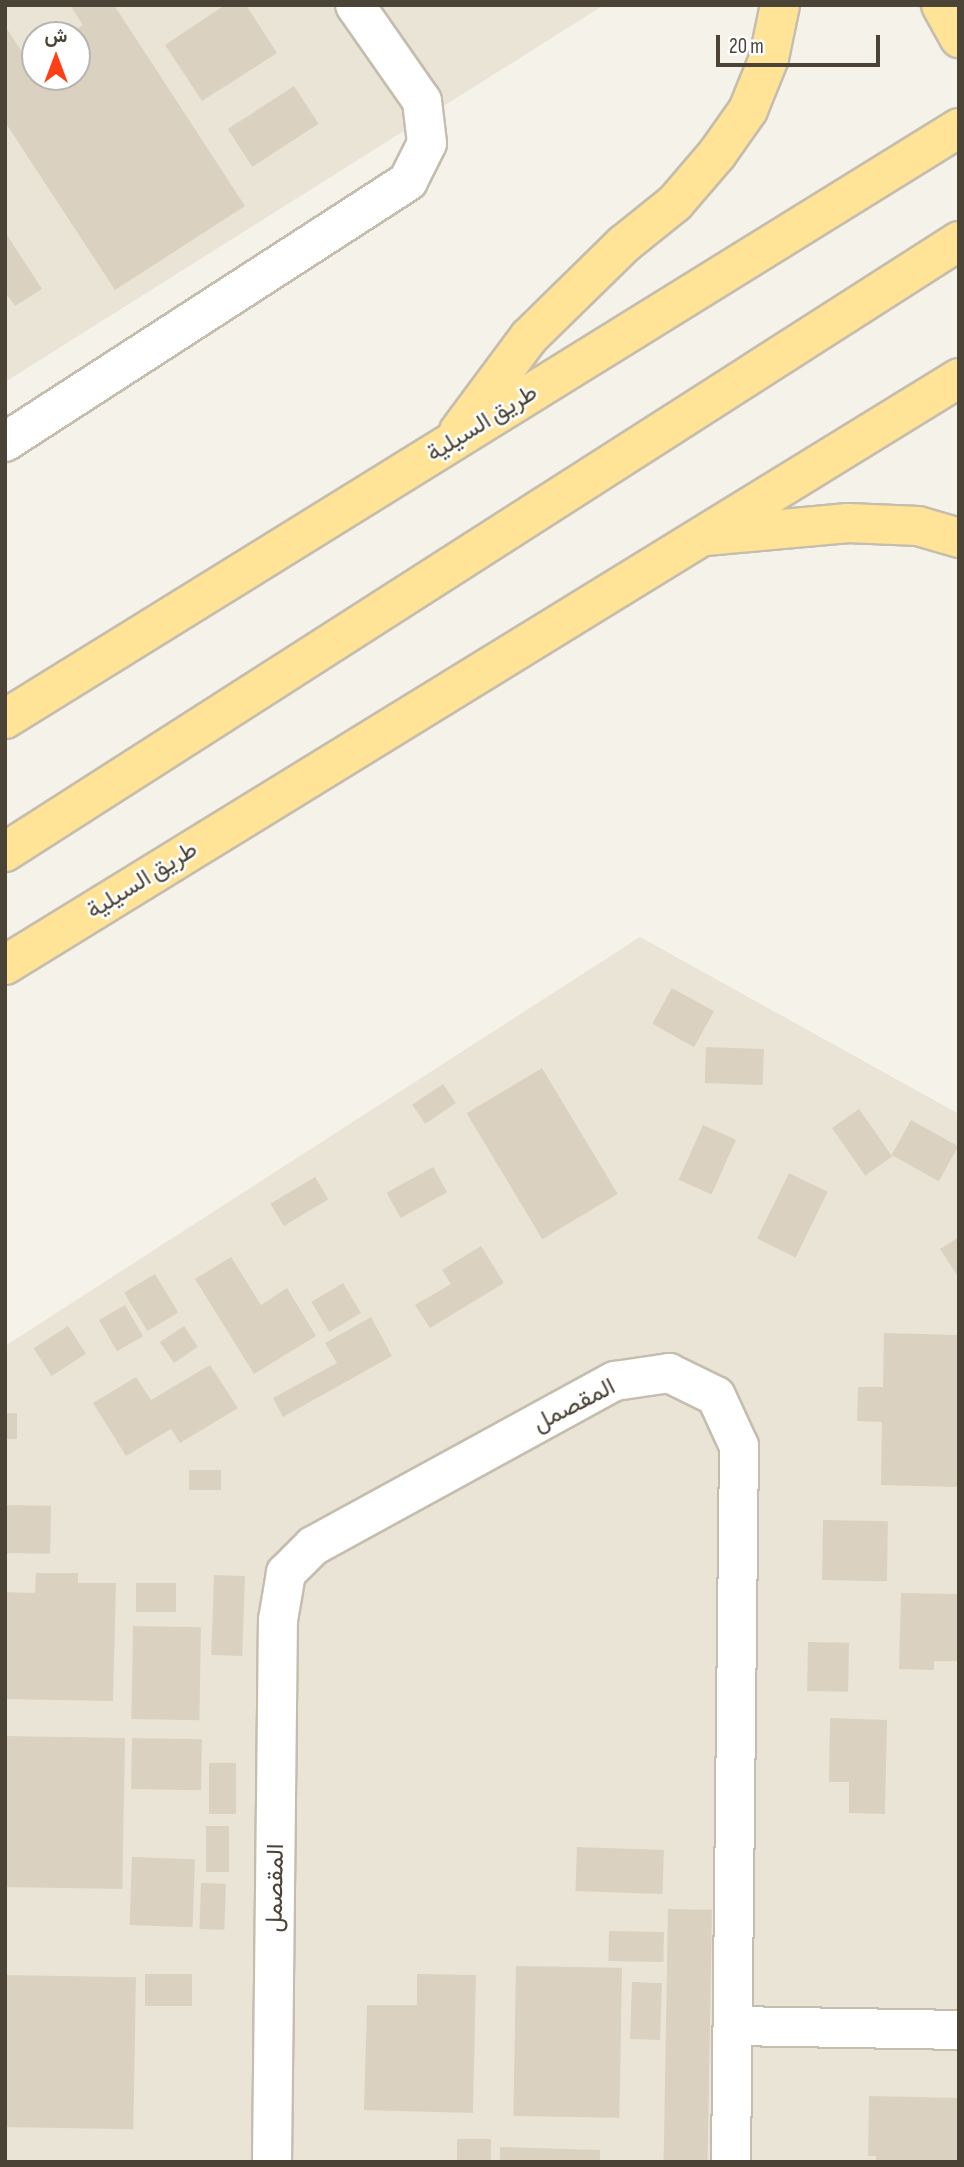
<!DOCTYPE html>
<html>
<head>
<meta charset="utf-8">
<style>
	body { margin:0 }
	#map { position:relative; width:964px; height:2167px; overflow:hidden; background:#f5f2e9; font-family:"Sofia Sans Condensed",Vazirmatn,sans-serif }
	div>[style] { position:absolute }
	.residential>* { inset:0; background:#eae4d7 }
	.building>* { inset:0; background:#dbd1c0; transform-origin:0 0 }
	.roads { filter:drop-shadow(2px 0 #c5bdad) drop-shadow(-2px 0 #c5bdad) drop-shadow(0 2px #c5bdad) drop-shadow(0 -2px #c5bdad) }
	.minor>* { height:38px; margin:-19px; padding:0 19px; transform-origin:19px; border-radius:19px; background:#fff }
	.major>* { height:38px; margin:-19px; padding:0 19px; transform-origin:19px; border-radius:19px; background:#ffe498 }
	span { translate:-50% -50%; white-space:nowrap; text-align:center; line-height:1.15; -webkit-text-stroke:5px #fff; paint-order:stroke }
	.street-label { font-size:24px; color:#4a4336 }
	.frame { position:absolute; inset:0; border:7px solid #4a4336; pointer-events:none }
	.north { position:absolute; left:21px; top:21px; width:70px; height:70px; box-sizing:border-box; background:#fff; border:2px solid #b7b4af; border-radius:50%; rotate:0deg; font-size:19px; font-weight:700; line-height:28px; text-align:center; color:#4a4336 }
	.north::after { content:''; display:block; margin:auto; width:24px; height:32px; background:#ff3e16; clip-path:polygon(50% 0,100% 100%,50% 72%,0 100%) }
	.scale { position:absolute; left:716px; top:35px; width:164px; height:32px; box-sizing:border-box; border:4px solid #4a4336; border-top:0; padding-left:9px; font-size:21px; line-height:24px; white-space:nowrap; color:#4a4336; -webkit-text-stroke:5px #fff; paint-order:stroke }
</style>
</head>
<body>
<div id="map">
	<div class="residential">
		<i style="clip-path:polygon(evenodd,5px 5px,604px 5px,5px 382px,5px 5px,35px 35px,77px 35px,77px 77px,35px 77px,35px 35px)"></i>
		<i style="clip-path:polygon(640px 937px,959px 1114px,959px 2162px,5px 2162px,5px 1346px)"></i>
	</div>
	<div class="building">
		<i style="clip-path:polygon(70px 5px,114px 5px,245px 206px,115px 290px,5px 122px,5px 26px,27px 60px,35px 55px,35px 77px,77px 77px,77px 35px,67px 35px,83px 25px)"></i>
		<i style="clip-path:polygon(225px 5px,246px 5px,277px 53px,202px 101px,165px 45px)"></i>
		<i style="left:294px;top:86px;width:45px;height:79px;rotate:57deg"></i>
		<i style="clip-path:polygon(5px 232px,42px 289px,15px 306px,5px 292px)"></i>
		<i style="left:672px;top:988px;width:48px;height:41px;rotate:29deg"></i>
		<i style="left:706px;top:1047px;width:58px;height:36px;rotate:2deg"></i>
		<i style="left:542px;top:1068px;width:147px;height:88px;rotate:59deg"></i>
		<i style="left:443px;top:1084px;width:23px;height:37px;rotate:56deg"></i>
		<i style="left:859px;top:1109px;width:58px;height:33px;rotate:55deg"></i>
		<i style="left:911px;top:1120px;width:54px;height:40px;rotate:29deg"></i>
		<i style="left:703px;top:1125px;width:36px;height:60px;rotate:24deg"></i>
		<i style="left:433px;top:1167px;width:29px;height:53px;rotate:61deg"></i>
		<i style="left:789px;top:1173px;width:43px;height:73px;rotate:26deg"></i>
		<i style="left:315px;top:1177px;width:26px;height:52px;rotate:59deg"></i>
		<i style="clip-path:polygon(959px 1237px,959px 1278px,940px 1249px)"></i>
		<i style="clip-path:polygon(481px 1246px,504px 1283px,430px 1328px,415px 1305px,451px 1284px,442px 1270px)"></i>
		<i style="clip-path:polygon(231px 1257px,261px 1305px,287px 1288px,316px 1336px,254px 1374px,195px 1279px)"></i>
		<i style="left:155px;top:1274px;width:45px;height:36px;rotate:59deg"></i>
		<i style="left:343px;top:1283px;width:35px;height:37px;rotate:59deg"></i>
		<i style="left:125px;top:1305px;width:36px;height:30px;rotate:60deg"></i>
		<i style="clip-path:polygon(371px 1317px,392px 1356px,283px 1417px,273px 1398px,337px 1363px,325px 1343px)"></i>
		<i style="left:68px;top:1326px;width:33px;height:41px;rotate:57deg"></i>
		<i style="left:184px;top:1326px;width:25px;height:29px;rotate:56deg"></i>
		<i style="clip-path:polygon(884px 1333px,959px 1335px,959px 1487px,881px 1485px,882px 1422px,857px 1421px,858px 1387px,883px 1387px)"></i>
		<i style="clip-path:polygon(210px 1365px,238px 1408px,180px 1443px,171px 1429px,126px 1456px,93px 1403px,136px 1377px,151px 1400px)"></i>
		<i style="left:5px;top:1413px;width:12px;height:26px"></i>
		<i style="left:189px;top:1470px;width:32px;height:20px"></i>
		<i style="left:5px;top:1505px;width:46px;height:48px;rotate:1deg"></i>
		<i style="left:823px;top:1520px;width:65px;height:60px;rotate:1deg"></i>
		<i style="clip-path:polygon(36px 1573px,78px 1573px,78px 1583px,116px 1583px,113px 1701px,5px 1699px,5px 1592px,35px 1593px)"></i>
		<i style="left:214px;top:1575px;width:31px;height:80px;rotate:2deg"></i>
		<i style="left:136px;top:1583px;width:40px;height:29px"></i>
		<i style="clip-path:polygon(901px 1593px,959px 1594px,959px 1661px,934px 1661px,934px 1670px,899px 1669px)"></i>
		<i style="left:133px;top:1626px;width:68px;height:93px;rotate:1deg"></i>
		<i style="left:808px;top:1642px;width:41px;height:49px;rotate:1deg"></i>
		<i style="clip-path:polygon(830px 1718px,887px 1720px,885px 1814px,849px 1813px,849px 1782px,829px 1782px)"></i>
		<i style="left:5px;top:1736px;width:120px;height:151px;rotate:1deg"></i>
		<i style="left:132px;top:1738px;width:70px;height:51px;rotate:1deg"></i>
		<i style="left:209px;top:1763px;width:27px;height:51px"></i>
		<i style="left:206px;top:1826px;width:23px;height:46px"></i>
		<i style="left:577px;top:1847px;width:87px;height:44px;rotate:2deg"></i>
		<i style="left:132px;top:1857px;width:63px;height:68px;rotate:2deg"></i>
		<i style="left:201px;top:1883px;width:25px;height:46px;rotate:2deg"></i>
		<i style="left:668px;top:1909px;width:44px;height:251px;rotate:1deg"></i>
		<i style="left:609px;top:1931px;width:55px;height:30px;rotate:1deg"></i>
		<i style="left:516px;top:1966px;width:106px;height:150px;rotate:1deg"></i>
		<i style="left:192px;top:1974px;width:32px;height:47px;rotate:90deg"></i>
		<i style="clip-path:polygon(417px 1974px,476px 1975px,473px 2113px,364px 2110px,367px 2005px,417px 2005px)"></i>
		<i style="left:5px;top:1975px;width:131px;height:152px;rotate:1deg"></i>
		<i style="left:632px;top:1982px;width:30px;height:57px;rotate:2deg"></i>
		<i style="clip-path:polygon(869px 2096px,959px 2098px,959px 2162px,876px 2162px,876px 2156px,868px 2156px)"></i>
		<i style="left:457px;top:2139px;width:34px;height:23px"></i>
		<i style="clip-path:polygon(500px 2147px,600px 2150px,600px 2162px,500px 2162px)"></i>
	</div>
	<div class="roads">
		<div class="minor">
			<i style="left:5px;top:442px;width:480px;rotate:-32.9deg"></i>
			<i style="left:408px;top:181px;width:42px;rotate:-63.4deg"></i>
			<i style="left:427px;top:143px;width:42px;rotate:-96.8deg"></i>
			<i style="left:422px;top:101px;width:117px;rotate:-124.9deg"></i>
			<i style="left:733px;top:2026px;width:226px;rotate:1deg"></i>
			<i style="left:272px;top:2162px;width:542px;rotate:-89.37deg"></i>
			<i style="left:278px;top:1620px;width:48px;rotate:-80.3deg"></i>
			<i style="left:286px;top:1573px;width:38px;rotate:-45deg"></i>
			<i style="left:313px;top:1546px;width:344px;rotate:-28.7deg"></i>
			<i style="left:615px;top:1381px;width:55px;rotate:-8.4deg"></i>
			<i style="left:669px;top:1373px;width:52px;rotate:26.1deg"></i>
			<i style="left:716px;top:1396px;width:55px;rotate:65.3deg"></i>
			<i style="left:739px;top:1446px;width:716px;rotate:90.64deg"></i>
		</div>
		<div class="major">
			<i style="left:941px;top:5px;width:38px;rotate:61deg"></i>
			<i style="left:459px;top:431px;width:117px;rotate:-53.3deg"></i>
			<i style="left:529px;top:337px;width:133px;rotate:-44.4deg"></i>
			<i style="left:624px;top:244px;width:65px;rotate:-38.8deg"></i>
			<i style="left:675px;top:203px;width:65px;rotate:-49.4deg"></i>
			<i style="left:717px;top:154px;width:54px;rotate:-54.8deg"></i>
			<i style="left:748px;top:110px;width:56px;rotate:-68deg"></i>
			<i style="left:769px;top:58px;width:54px;rotate:-78.3deg"></i>
			<i style="left:706px;top:536px;width:143px;rotate:-5.2deg"></i>
			<i style="left:848px;top:523px;width:70px;rotate:2.5deg"></i>
			<i style="left:918px;top:526px;width:43px;rotate:16.3deg"></i>
			<i style="left:5px;top:719px;width:1122px;rotate:-31.78deg"></i>
			<i style="left:5px;top:852px;width:1133px;rotate:-32.64deg"></i>
			<i style="left:5px;top:965px;width:1120px;rotate:-31.6deg"></i>
		</div>
	</div>
	<div class="street-label">
		<span style="left:482px;top:423px;rotate:-32deg">طريق السيلية</span>
		<span style="left:142px;top:880px;rotate:-32deg">طريق السيلية</span>
		<span style="left:574px;top:1405px;rotate:-27deg">المقصمل</span>
		<span style="left:275px;top:1888px;rotate:-89deg">المقصمل</span>
	</div>
	<div class="frame"></div>
	<div class="north">ش</div>
	<div class="scale">20 m</div>
</div>
</body>
</html>
